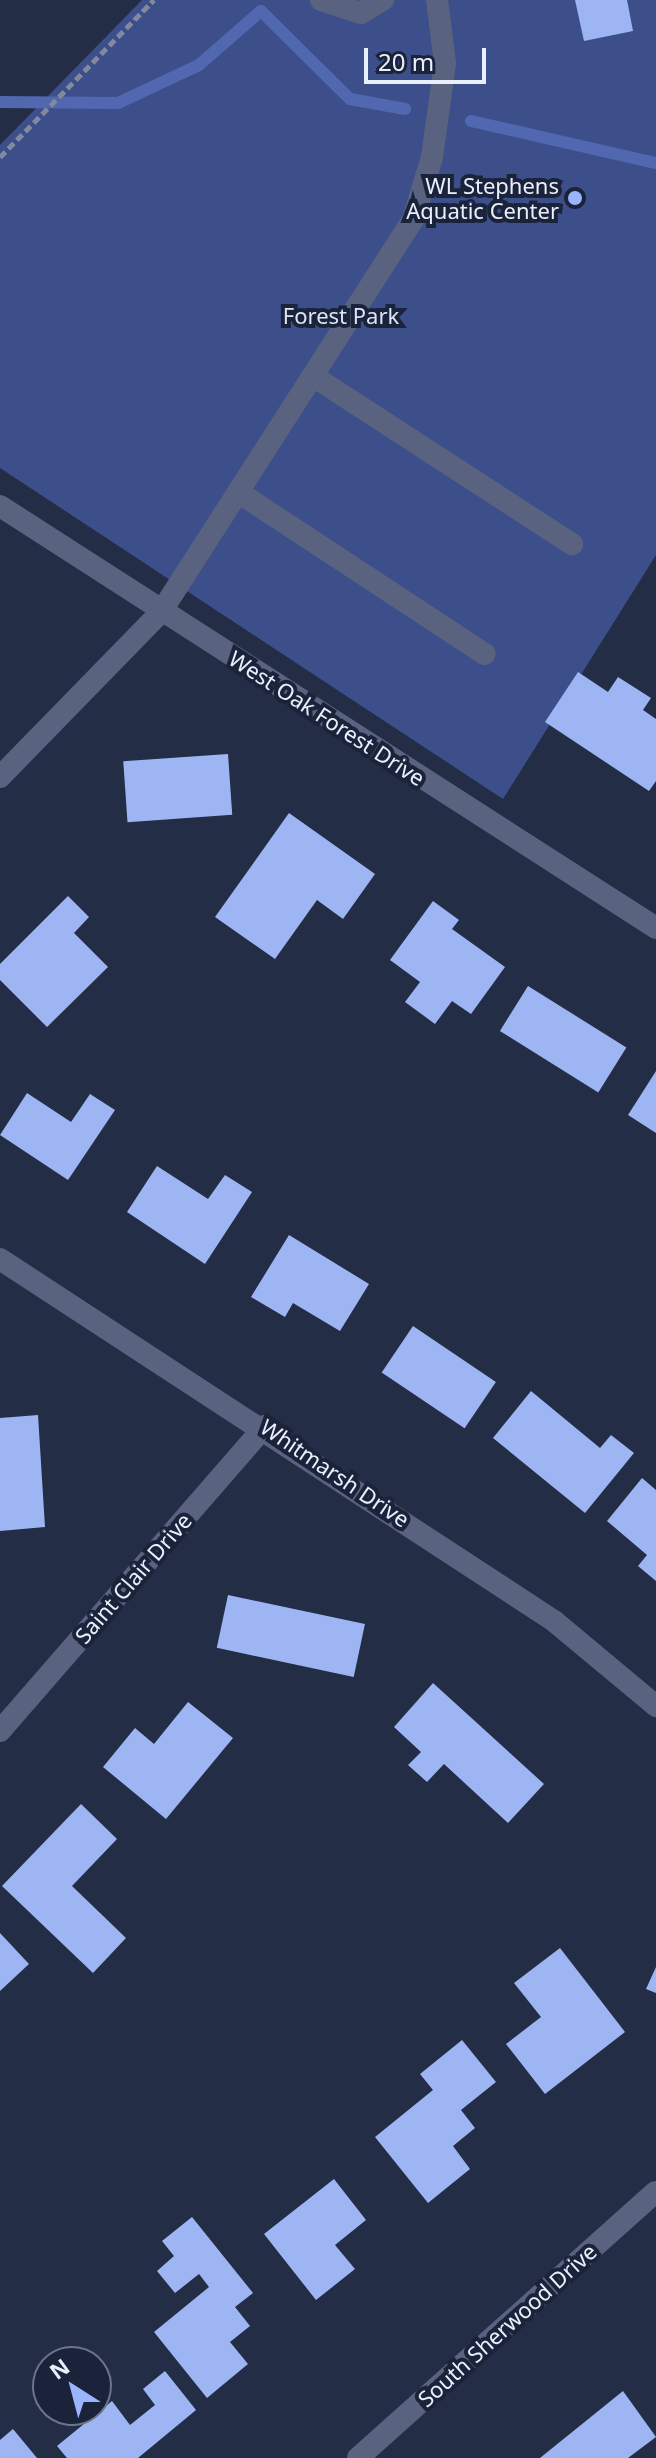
<!DOCTYPE html>
<html>
<head>
<meta charset="utf-8">
<style>
	body { margin:0 }
	#map { position:relative; width:656px; height:2458px; overflow:hidden; background:#242d46; font-family:"Noto Sans",sans-serif }
	div>[style] { position:absolute }
	.green>* { inset:0; background:#3c4f8b }
	.stream>* { height:12px; margin:-6px; padding:0 6px; transform-origin:6px; border-radius:6px; background:#5168b1 }
	.building>* { inset:0; background:#9eb5f4; transform-origin:0 0 }
	.path>* { height:5px; margin-top:-2.5px; transform-origin:0; background:repeating-linear-gradient(90deg,#82899c 0 8px,transparent 0 12px) }
	.service>* { height:22px; margin:-11px; padding:0 11px; transform-origin:11px; border-radius:11px; background:#596380 }
	.minor>* { height:22px; margin:-11px; padding:0 11px; transform-origin:11px; border-radius:11px; background:#596380 }
	.secondary>* { height:22px; margin:-11px; padding:0 11px; transform-origin:11px; border-radius:11px; background:#596380 }
	.dots>* { width:22px; height:22px; translate:-50% -50%; box-sizing:border-box; border:4px solid #1b233b; border-radius:50% }
	span { translate:-50% -50%; white-space:nowrap; text-align:center; line-height:1.15; -webkit-text-stroke:8px #1b233b; paint-order:stroke }
	.poi-label { font-size:22px; color:#eaeffc }
	.right { translate:-100% -50%; text-align:right }
	.park-label { font-size:22px; color:#dce4f8 }
	.street-label { font-size:22px; color:#eaeffc }
	.north { position:absolute; left:32px; top:2346px; width:80px; height:80px; box-sizing:border-box; background:#1b233b; border:2px solid #6e7588; border-radius:50%; rotate:324deg; font-size:22px; font-weight:700; line-height:32px; text-align:center; color:#eaeffc }
	.north::after { content:''; display:block; margin:auto; width:28px; height:36px; background:#9bb5fd; clip-path:polygon(50% 0,100% 100%,50% 72%,0 100%) }
	.scale { position:absolute; left:364px; top:48px; width:122px; height:36px; box-sizing:border-box; border:4px solid #eaeffc; border-top:0; padding-left:10px; font-size:24px; line-height:28px; white-space:nowrap; color:#eaeffc; -webkit-text-stroke:6px #1b233b; paint-order:stroke }
</style>
</head>
<body>
<div id="map">
	<div class="green">
		<i style="clip-path:polygon(142px 0,656px 0,656px 555px,503px 799px,0 468px,0 145px)"></i>
	</div>
	<div class="stream">
		<i style="left:0;top:102px;width:118px;rotate:0.5deg"></i>
		<i style="left:118px;top:103px;width:89px;rotate:-25.1deg"></i>
		<i style="left:199px;top:65px;width:82px;rotate:-41.1deg"></i>
		<i style="left:261px;top:11px;width:125px;rotate:44.7deg"></i>
		<i style="left:350px;top:99px;width:56px;rotate:10.3deg"></i>
		<i style="left:471px;top:121px;width:190px;rotate:12.8deg"></i>
	</div>
	<div class="building">
		<i style="clip-path:polygon(575px 0,627px 0,633px 31px,584px 41px)"></i>
		<i style="clip-path:polygon(578px 672px,608px 692px,618px 677px,651px 698px,643px 710px,656px 719px,656px 781px,649px 791px,545px 722px)"></i>
		<i style="left:228px;top:754px;width:61px;height:105px;rotate:86deg"></i>
		<i style="clip-path:polygon(289px 813px,375px 874px,343px 919px,317px 900px,275px 959px,215px 917px)"></i>
		<i style="clip-path:polygon(68px 896px,89px 917px,74px 933px,108px 967px,47px 1027px,0 980px,0 964px)"></i>
		<i style="clip-path:polygon(433px 901px,459px 920px,452px 929px,505px 967px,471px 1014px,452px 1001px,435px 1024px,405px 1002px,420px 982px,390px 960px)"></i>
		<i style="left:528px;top:986px;width:116px;height:53px;rotate:32deg"></i>
		<i style="clip-path:polygon(656px 1071px,656px 1133px,628px 1115px)"></i>
		<i style="clip-path:polygon(27px 1093px,71px 1122px,90px 1094px,115px 1110px,68px 1180px,0 1135px)"></i>
		<i style="clip-path:polygon(157px 1166px,208px 1199px,225px 1175px,252px 1192px,205px 1264px,127px 1212px)"></i>
		<i style="clip-path:polygon(289px 1235px,369px 1284px,340px 1331px,293px 1303px,285px 1317px,251px 1297px)"></i>
		<i style="left:413px;top:1326px;width:100px;height:56px;rotate:34deg"></i>
		<i style="clip-path:polygon(531px 1391px,600px 1448px,611px 1435px,634px 1453px,585px 1513px,493px 1438px)"></i>
		<i style="clip-path:polygon(38px 1415px,45px 1527px,0 1531px,0 1418px)"></i>
		<i style="clip-path:polygon(642px 1478px,656px 1490px,656px 1581px,638px 1566px,647px 1555px,607px 1521px)"></i>
		<i style="left:228px;top:1595px;width:140px;height:54px;rotate:12deg"></i>
		<i style="clip-path:polygon(433px 1683px,544px 1784px,508px 1823px,444px 1764px,427px 1782px,408px 1765px,421px 1752px,394px 1727px)"></i>
		<i style="clip-path:polygon(188px 1702px,233px 1738px,166px 1819px,103px 1767px,135px 1728px,154px 1744px)"></i>
		<i style="clip-path:polygon(81px 1804px,117px 1839px,72px 1886px,126px 1938px,93px 1973px,2px 1886px)"></i>
		<i style="clip-path:polygon(0 1933px,29px 1964px,0 1991px)"></i>
		<i style="clip-path:polygon(560px 1948px,625px 2032px,545px 2094px,506px 2044px,541px 2017px,514px 1983px)"></i>
		<i style="clip-path:polygon(656px 1967px,656px 1993px,646px 1989px)"></i>
		<i style="clip-path:polygon(462px 2040px,496px 2082px,461px 2110px,475px 2128px,453px 2146px,470px 2169px,428px 2203px,375px 2137px,433px 2090px,420px 2074px)"></i>
		<i style="clip-path:polygon(334px 2179px,366px 2220px,335px 2245px,355px 2269px,316px 2300px,264px 2234px)"></i>
		<i style="clip-path:polygon(192px 2217px,253px 2293px,235px 2307px,250px 2326px,230px 2342px,248px 2364px,207px 2398px,154px 2332px,209px 2287px,199px 2274px,175px 2293px,157px 2271px,174px 2256px,162px 2241px)"></i>
		<i style="clip-path:polygon(165px 2371px,196px 2410px,138px 2458px,67px 2458px,57px 2446px,112px 2401px,130px 2425px,155px 2405px,143px 2389px)"></i>
		<i style="clip-path:polygon(623px 2391px,656px 2437px,628px 2458px,540px 2458px)"></i>
		<i style="clip-path:polygon(13px 2429px,37px 2458px,0 2458px,0 2440px)"></i>
	</div>
	<div class="path">
		<i style="left:0;top:157px;width:220px;rotate:-45.6deg"></i>
	</div>
	<div class="service">
		<i style="left:321px;top:0;width:42px;rotate:18deg"></i>
		<i style="left:361px;top:13px;width:26px;rotate:-31deg"></i>
		<i style="left:313px;top:376px;width:309px;rotate:33deg"></i>
		<i style="left:238px;top:492px;width:295px;rotate:33.3deg"></i>
		<i style="left:161px;top:612px;width:466px;rotate:-57.3deg"></i>
		<i style="left:413px;top:220px;width:66px;rotate:-73.2deg"></i>
		<i style="left:432px;top:157px;width:95px;rotate:-82.1deg"></i>
		<i style="left:445px;top:63px;width:64px;rotate:-97.2deg"></i>
	</div>
	<div class="minor">
		<i style="left:0;top:777px;width:231px;rotate:-45.7deg"></i>
		<i style="left:0;top:1259px;width:662px;rotate:33.16deg"></i>
		<i style="left:554px;top:1621px;width:133px;rotate:39.8deg"></i>
		<i style="left:0;top:1731px;width:404px;rotate:-49deg"></i>
		<i style="left:358px;top:2458px;width:399px;rotate:-41.8deg"></i>
	</div>
	<div class="secondary">
		<i style="left:0;top:506px;width:780px;rotate:32.75deg"></i>
	</div>
	<div class="dots">
		<i style="left:575px;top:198px;background:#9bb5fd"></i>
	</div>
	<div class="poi-label">
		<span class="right" style="left:559px;top:198px">WL Stephens<br>Aquatic Center</span>
	</div>
	<div class="park-label">
		<span style="left:341px;top:316px">Forest Park</span>
	</div>
	<div class="street-label">
		<span style="left:327px;top:718px;rotate:33deg">West Oak Forest Drive</span>
		<span style="left:335px;top:1473px;rotate:34deg">Whitmarsh Drive</span>
		<span style="left:133px;top:1578px;rotate:-49deg">Saint Clair Drive</span>
		<span style="left:507px;top:2325px;rotate:-42deg">South Sherwood Drive</span>
	</div>
	<div class="north">N</div>
	<div class="scale">20 m</div>
</div>
</body>
</html>
